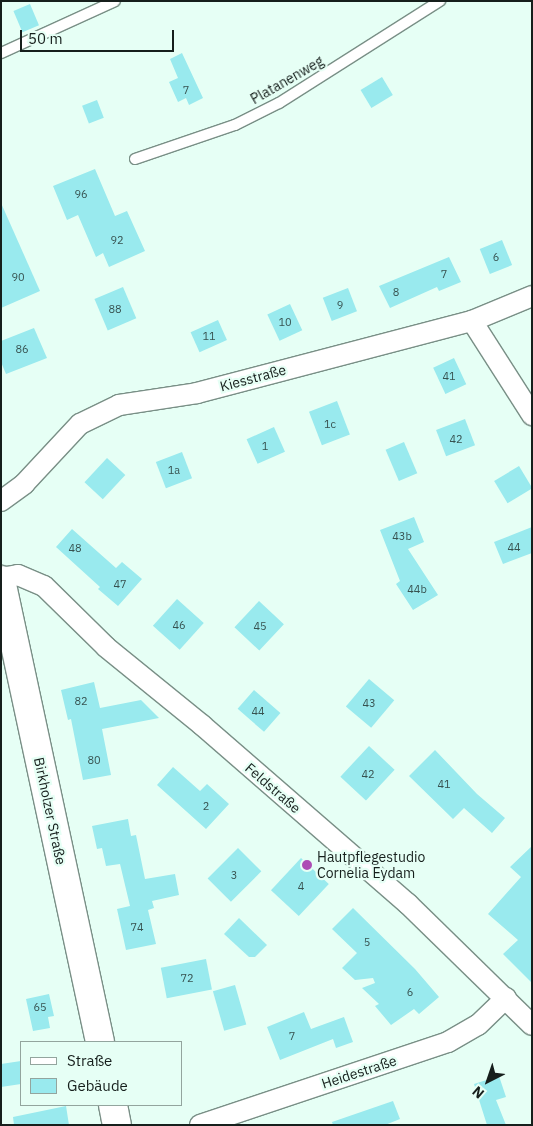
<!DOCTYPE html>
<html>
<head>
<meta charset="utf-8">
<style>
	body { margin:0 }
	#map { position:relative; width:533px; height:1126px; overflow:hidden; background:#e6fff5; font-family:"IBM Plex Sans",sans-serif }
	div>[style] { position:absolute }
	.building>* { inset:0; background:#99eaee; transform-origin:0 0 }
	.roads { filter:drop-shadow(1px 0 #798f86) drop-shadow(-1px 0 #798f86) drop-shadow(0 1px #798f86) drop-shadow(0 -1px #798f86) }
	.lane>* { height:10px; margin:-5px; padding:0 5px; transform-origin:5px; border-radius:5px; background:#fff }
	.street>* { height:20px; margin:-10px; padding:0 10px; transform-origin:10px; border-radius:10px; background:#fff }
	.secondary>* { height:28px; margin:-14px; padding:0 14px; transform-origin:14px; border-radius:14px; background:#fff }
	.dots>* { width:14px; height:14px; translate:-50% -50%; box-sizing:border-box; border:2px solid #e6fff5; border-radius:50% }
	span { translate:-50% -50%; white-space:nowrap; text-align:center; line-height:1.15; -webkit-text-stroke:4.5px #e6fff5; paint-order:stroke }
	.number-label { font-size:11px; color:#375250 }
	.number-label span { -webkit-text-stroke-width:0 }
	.street-label { font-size:14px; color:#161f1c }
	.poi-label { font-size:14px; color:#161f1c }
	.left { translate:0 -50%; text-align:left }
	.frame { position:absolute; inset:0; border:2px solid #161f1c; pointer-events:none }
	.legend { position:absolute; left:20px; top:1041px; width:162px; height:65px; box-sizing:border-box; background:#e6fff5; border:1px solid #93a59e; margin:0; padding:6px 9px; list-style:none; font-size:15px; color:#161f1c }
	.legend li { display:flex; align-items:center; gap:10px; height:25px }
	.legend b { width:25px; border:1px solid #93a59e }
	.north { position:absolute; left:463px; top:1056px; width:50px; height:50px; -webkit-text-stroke:4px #e6fff5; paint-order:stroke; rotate:221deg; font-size:14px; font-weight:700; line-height:20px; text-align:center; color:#161f1c }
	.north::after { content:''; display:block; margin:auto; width:18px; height:22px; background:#161f1c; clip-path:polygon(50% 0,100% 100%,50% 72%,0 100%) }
	.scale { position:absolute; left:20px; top:30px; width:154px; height:22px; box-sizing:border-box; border:2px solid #161f1c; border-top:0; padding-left:6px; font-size:15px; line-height:18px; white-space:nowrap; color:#161f1c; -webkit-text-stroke:4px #e6fff5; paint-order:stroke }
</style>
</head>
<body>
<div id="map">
	<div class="building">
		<i style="left:30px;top:4px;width:23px;height:18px;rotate:67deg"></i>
		<i style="clip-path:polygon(182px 53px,203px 98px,189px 105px,186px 98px,178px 102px,169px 82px,178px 78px,170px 59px)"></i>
		<i style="left:382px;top:77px;width:21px;height:25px;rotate:59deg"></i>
		<i style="left:97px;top:100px;width:19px;height:16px;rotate:69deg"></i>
		<i style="clip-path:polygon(95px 169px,115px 216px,127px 211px,145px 251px,109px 267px,103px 253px,96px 257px,78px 215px,67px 220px,53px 186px)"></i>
		<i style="clip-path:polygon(1px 203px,40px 291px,1px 308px)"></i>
		<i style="left:502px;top:240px;width:27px;height:24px;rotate:68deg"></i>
		<i style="clip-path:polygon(449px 257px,461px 282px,439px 291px,437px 287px,390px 308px,379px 286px)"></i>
		<i style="left:123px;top:287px;width:34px;height:31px;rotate:67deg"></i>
		<i style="left:348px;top:288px;width:25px;height:27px;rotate:69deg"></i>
		<i style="left:290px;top:304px;width:29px;height:25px;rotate:65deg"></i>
		<i style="left:218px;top:320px;width:22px;height:30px;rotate:66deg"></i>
		<i style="clip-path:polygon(34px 328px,47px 358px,6px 374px,1px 362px,1px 341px)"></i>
		<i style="left:454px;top:358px;width:29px;height:23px;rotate:65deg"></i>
		<i style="left:337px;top:401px;width:36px;height:30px;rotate:69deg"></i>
		<i style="left:465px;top:419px;width:28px;height:31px;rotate:69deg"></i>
		<i style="left:274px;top:427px;width:27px;height:30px;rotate:66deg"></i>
		<i style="left:404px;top:442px;width:34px;height:20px;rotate:67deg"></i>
		<i style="left:182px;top:452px;width:28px;height:28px;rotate:69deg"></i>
		<i style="left:107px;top:458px;width:25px;height:33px;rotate:43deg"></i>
		<i style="left:519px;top:466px;width:26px;height:29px;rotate:59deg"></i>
		<i style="clip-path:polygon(414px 517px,424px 542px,408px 549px,438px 595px,413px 610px,396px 584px,400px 581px,380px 530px)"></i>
		<i style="clip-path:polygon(532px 527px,532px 553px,503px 564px,494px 542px)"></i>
		<i style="clip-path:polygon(72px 529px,116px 568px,122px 562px,142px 579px,118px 606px,98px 589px,100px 587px,56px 547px)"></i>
		<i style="left:177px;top:599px;width:36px;height:36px;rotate:42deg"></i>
		<i style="left:259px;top:601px;width:34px;height:36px;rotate:43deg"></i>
		<i style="left:369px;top:679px;width:33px;height:36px;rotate:40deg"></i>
		<i style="clip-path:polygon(94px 682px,100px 708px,141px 700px,159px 718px,102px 729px,111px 775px,83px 780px,71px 719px,68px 720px,61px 690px)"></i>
		<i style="left:254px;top:690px;width:35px;height:25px;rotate:41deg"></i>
		<i style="left:369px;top:746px;width:35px;height:42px;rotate:43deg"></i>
		<i style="clip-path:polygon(435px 750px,477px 794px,505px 818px,492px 833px,464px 808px,453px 819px,409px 776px)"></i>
		<i style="clip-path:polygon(173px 767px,200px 791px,207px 784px,229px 804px,206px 829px,157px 785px)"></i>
		<i style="clip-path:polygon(128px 819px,131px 836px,136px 835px,145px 879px,175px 874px,179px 895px,152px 901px,154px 908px,148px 910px,156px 944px,126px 950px,117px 909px,130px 906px,120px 864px,106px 866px,102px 848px,97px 849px,92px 826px)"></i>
		<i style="clip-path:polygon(532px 846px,532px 983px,503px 954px,518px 940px,488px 914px,521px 877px,510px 867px)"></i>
		<i style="left:238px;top:848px;width:33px;height:43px;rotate:45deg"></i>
		<i style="left:301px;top:858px;width:38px;height:44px;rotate:43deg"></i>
		<i style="clip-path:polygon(353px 908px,415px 969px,439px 997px,419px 1014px,414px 1009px,391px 1025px,375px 1006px,379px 1004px,362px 988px,375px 983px,373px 978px,355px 980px,342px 968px,357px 953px,332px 929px)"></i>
		<i style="clip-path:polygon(239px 918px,267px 945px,255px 957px,249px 957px,224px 934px)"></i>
		<i style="left:206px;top:959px;width:31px;height:46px;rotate:79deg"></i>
		<i style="left:235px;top:985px;width:41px;height:23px;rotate:74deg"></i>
		<i style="clip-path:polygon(49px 994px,54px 1016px,48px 1017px,50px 1028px,33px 1031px,26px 999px)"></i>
		<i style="clip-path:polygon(304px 1012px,311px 1029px,344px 1017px,353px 1042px,336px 1048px,333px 1039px,280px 1060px,267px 1027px)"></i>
		<i style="clip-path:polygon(21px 1061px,21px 1084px,1px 1087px,1px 1064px)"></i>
		<i style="clip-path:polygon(499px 1076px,506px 1097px,496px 1100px,506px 1125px,487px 1125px,474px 1084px)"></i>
		<i style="clip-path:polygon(393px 1101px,400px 1119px,385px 1125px,333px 1125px,332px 1122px)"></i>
		<i style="clip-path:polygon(66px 1106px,69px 1125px,14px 1125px,13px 1117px)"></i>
	</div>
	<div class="roads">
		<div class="lane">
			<i style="left:1px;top:53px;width:125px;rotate:-24.5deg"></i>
			<i style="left:135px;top:159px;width:106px;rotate:-18.8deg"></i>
			<i style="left:235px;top:125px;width:49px;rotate:-26.6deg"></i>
			<i style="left:279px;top:103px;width:191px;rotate:-32.4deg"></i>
		</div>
		<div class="street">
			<i style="left:472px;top:321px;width:112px;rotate:57.4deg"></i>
			<i style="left:1px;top:501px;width:29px;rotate:-36deg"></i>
			<i style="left:24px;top:484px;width:82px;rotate:-47deg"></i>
			<i style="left:80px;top:424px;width:43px;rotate:-26deg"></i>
			<i style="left:119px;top:405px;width:79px;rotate:-8.7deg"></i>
			<i style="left:197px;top:393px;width:284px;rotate:-14.7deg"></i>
			<i style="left:472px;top:321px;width:65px;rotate:-22.6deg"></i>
			<i style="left:1px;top:578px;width:17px;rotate:-10deg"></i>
			<i style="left:18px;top:575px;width:28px;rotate:23deg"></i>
			<i style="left:44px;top:586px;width:87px;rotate:44.5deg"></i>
			<i style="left:106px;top:647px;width:124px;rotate:39.1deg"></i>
			<i style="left:202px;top:725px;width:273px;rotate:41deg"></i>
			<i style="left:408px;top:904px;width:173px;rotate:44.3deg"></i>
			<i style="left:200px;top:1125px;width:262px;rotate:-18.5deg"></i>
			<i style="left:448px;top:1042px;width:34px;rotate:-30deg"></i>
			<i style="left:478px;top:1025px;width:39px;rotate:-44deg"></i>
		</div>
		<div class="secondary">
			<i style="left:1px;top:580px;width:472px;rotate:77.9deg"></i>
			<i style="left:113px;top:1105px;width:20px;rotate:79deg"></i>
		</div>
	</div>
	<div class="dots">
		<i style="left:307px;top:865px;background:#ad4db5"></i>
	</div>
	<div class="number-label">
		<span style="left:186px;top:90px">7</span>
		<span style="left:81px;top:194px">96</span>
		<span style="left:117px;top:240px">92</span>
		<span style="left:496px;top:257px">6</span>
		<span style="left:444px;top:274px">7</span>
		<span style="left:18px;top:277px">90</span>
		<span style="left:396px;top:292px">8</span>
		<span style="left:340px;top:305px">9</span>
		<span style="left:115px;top:309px">88</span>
		<span style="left:285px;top:322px">10</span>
		<span style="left:209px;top:336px">11</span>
		<span style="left:22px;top:349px">86</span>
		<span style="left:449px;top:376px">41</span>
		<span style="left:330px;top:424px">1c</span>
		<span style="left:456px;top:439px">42</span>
		<span style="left:265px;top:446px">1</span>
		<span style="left:174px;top:470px">1a</span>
		<span style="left:402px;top:536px">43b</span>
		<span style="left:514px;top:547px">44</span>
		<span style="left:75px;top:548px">48</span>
		<span style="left:120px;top:584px">47</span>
		<span style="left:417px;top:589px">44b</span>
		<span style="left:179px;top:625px">46</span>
		<span style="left:260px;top:626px">45</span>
		<span style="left:81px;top:701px">82</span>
		<span style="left:369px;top:703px">43</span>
		<span style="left:258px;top:711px">44</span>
		<span style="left:94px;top:760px">80</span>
		<span style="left:368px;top:774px">42</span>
		<span style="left:444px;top:784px">41</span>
		<span style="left:206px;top:806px">2</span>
		<span style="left:234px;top:875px">3</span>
		<span style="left:301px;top:886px">4</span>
		<span style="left:137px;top:927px">74</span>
		<span style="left:367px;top:942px">5</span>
		<span style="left:187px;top:978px">72</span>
		<span style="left:410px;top:992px">6</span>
		<span style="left:40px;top:1007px">65</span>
		<span style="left:292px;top:1036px">7</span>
	</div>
	<div class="street-label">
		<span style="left:287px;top:80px;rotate:-30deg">Platanenweg</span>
		<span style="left:253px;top:378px;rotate:-15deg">Kiesstraße</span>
		<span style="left:273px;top:788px;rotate:41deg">Feldstraße</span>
		<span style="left:50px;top:811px;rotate:78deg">Birkholzer Straße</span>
		<span style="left:359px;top:1072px;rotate:-18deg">Heidestraße</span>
	</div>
	<div class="poi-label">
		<span class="left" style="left:317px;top:865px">Hautpflegestudio<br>Cornelia Eydam</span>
	</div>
	<div class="frame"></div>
	<ul class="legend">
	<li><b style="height:6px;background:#fff"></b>Straße</li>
	<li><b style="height:14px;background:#99eaee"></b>Gebäude</li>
	</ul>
	<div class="north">N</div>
	<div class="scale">50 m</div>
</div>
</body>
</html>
